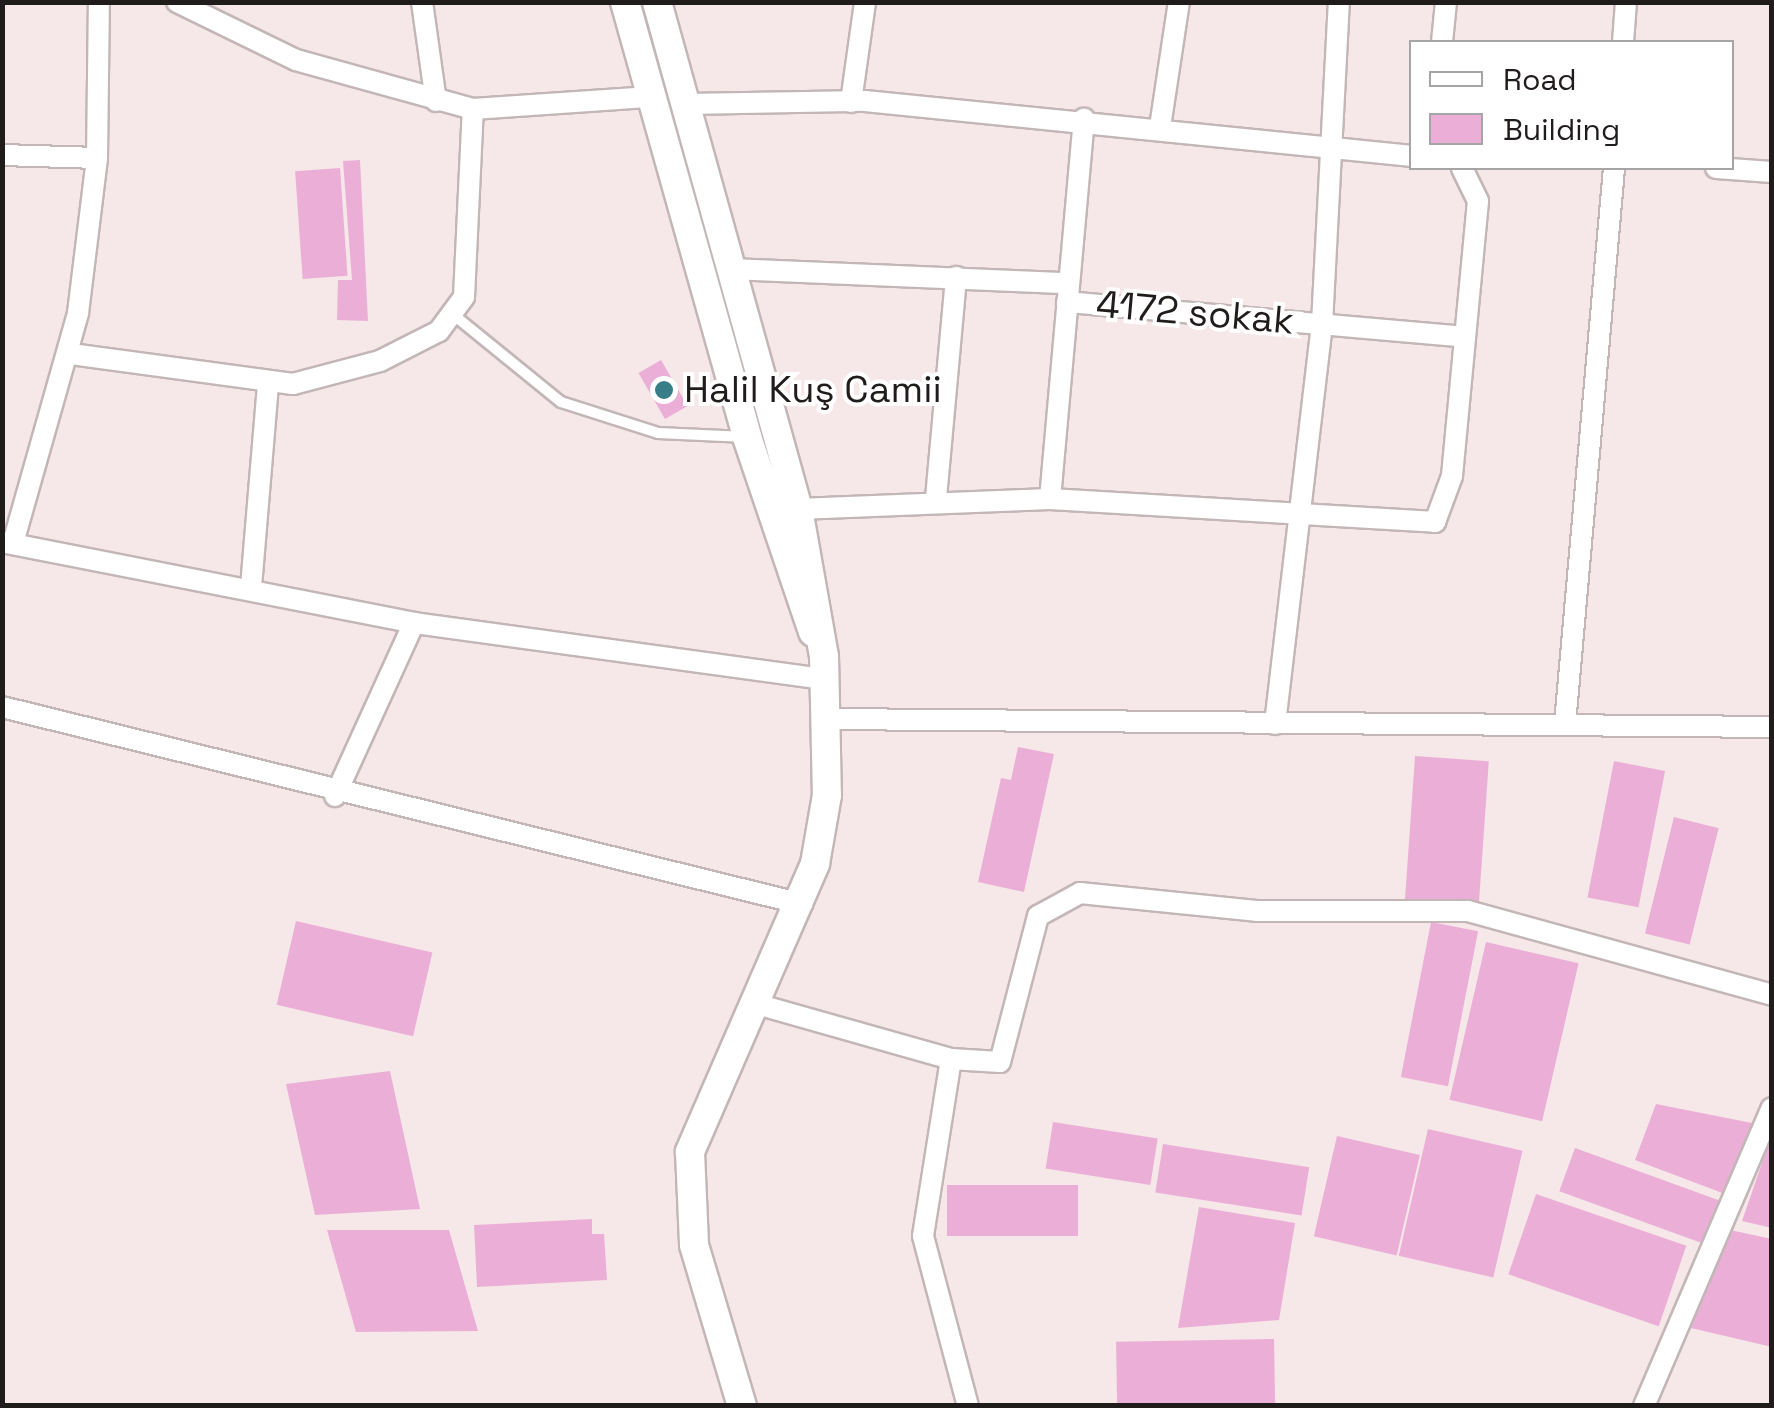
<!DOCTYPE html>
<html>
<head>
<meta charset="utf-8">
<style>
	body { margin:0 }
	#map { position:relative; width:1774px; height:1408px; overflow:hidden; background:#f6e7e8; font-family:"Space Grotesk",sans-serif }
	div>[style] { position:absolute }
	.building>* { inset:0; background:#ebafd7; transform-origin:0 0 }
	.roads { filter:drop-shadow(2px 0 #c3b6b7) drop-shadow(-2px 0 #c3b6b7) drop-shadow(0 2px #c3b6b7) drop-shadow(0 -2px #c3b6b7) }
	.service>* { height:10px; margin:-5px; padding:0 5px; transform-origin:5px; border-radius:5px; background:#fff }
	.minor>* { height:20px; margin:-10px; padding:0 10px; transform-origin:10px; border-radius:10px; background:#fff }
	.secondary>* { height:28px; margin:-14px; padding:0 14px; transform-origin:14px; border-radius:14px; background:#fff }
	.dots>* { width:28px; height:28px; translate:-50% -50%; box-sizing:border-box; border:5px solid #fff; border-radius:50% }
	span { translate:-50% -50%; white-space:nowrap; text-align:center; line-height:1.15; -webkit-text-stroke:8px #fff; paint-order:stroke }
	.street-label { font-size:38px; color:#211c1c }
	.poi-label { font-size:38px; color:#211c1c }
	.left { translate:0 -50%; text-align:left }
	.frame { position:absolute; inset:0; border:5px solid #211c1c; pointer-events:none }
	.legend { position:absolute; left:1409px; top:40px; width:325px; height:130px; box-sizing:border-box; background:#fff; border:2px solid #a6a4a4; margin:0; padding:12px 18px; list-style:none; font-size:30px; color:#211c1c }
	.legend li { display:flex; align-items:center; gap:20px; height:50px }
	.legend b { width:50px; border:2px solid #a6a4a4 }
</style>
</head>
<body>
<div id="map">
	<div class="building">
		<i style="clip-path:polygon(360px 160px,368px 321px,337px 320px,338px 280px,352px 280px,343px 161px)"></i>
		<i style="left:340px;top:168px;width:108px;height:45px;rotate:86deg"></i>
		<i style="left:661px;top:360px;width:53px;height:26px;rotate:60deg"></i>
		<i style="clip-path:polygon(1018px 747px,1054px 754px,1024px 892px,978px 882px,1001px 778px,1011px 780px)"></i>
		<i style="left:1415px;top:756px;width:74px;height:150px;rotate:4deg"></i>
		<i style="left:1614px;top:761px;width:52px;height:139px;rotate:11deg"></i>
		<i style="left:1674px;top:817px;width:46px;height:120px;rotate:14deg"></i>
		<i style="left:296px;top:921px;width:140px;height:86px;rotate:13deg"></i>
		<i style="left:1431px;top:922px;width:48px;height:158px;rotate:11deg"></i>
		<i style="left:1486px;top:942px;width:95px;height:162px;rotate:13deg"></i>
		<i style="clip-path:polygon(390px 1071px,420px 1209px,315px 1215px,286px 1084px)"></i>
		<i style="clip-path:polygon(1656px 1104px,1752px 1123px,1725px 1194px,1635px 1160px)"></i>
		<i style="left:1053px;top:1122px;width:106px;height:47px;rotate:9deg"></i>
		<i style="left:1428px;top:1129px;width:97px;height:130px;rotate:13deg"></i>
		<i style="left:1337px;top:1136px;width:85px;height:103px;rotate:13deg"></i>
		<i style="clip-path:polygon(1771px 1137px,1772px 1137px,1772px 1228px,1742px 1221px)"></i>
		<i style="left:1163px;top:1144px;width:148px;height:49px;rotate:9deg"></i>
		<i style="left:1575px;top:1148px;width:153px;height:46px;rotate:20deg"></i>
		<i style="left:947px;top:1185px;width:131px;height:51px"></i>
		<i style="left:1536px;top:1194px;width:159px;height:85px;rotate:19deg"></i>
		<i style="clip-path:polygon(1199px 1207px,1295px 1223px,1279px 1320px,1178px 1328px)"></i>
		<i style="clip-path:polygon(592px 1219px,592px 1234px,604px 1234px,607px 1280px,477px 1287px,474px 1225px)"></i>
		<i style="clip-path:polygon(327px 1230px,449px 1230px,478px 1331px,356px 1332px)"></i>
		<i style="clip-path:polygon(1730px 1230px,1772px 1239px,1772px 1347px,1691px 1328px)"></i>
		<i style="left:1274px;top:1339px;width:67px;height:158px;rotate:89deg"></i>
	</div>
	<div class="roads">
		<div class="service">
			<i style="left:455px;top:316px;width:136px;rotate:39.1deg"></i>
			<i style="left:561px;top:402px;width:102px;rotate:17.7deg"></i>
			<i style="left:658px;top:433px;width:88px;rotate:2.6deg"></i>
		</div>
		<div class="minor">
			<i style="left:177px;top:2px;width:132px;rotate:26deg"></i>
			<i style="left:296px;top:60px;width:184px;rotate:15.5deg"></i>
			<i style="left:473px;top:109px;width:178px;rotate:-3.9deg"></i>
			<i style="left:422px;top:2px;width:100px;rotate:82deg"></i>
			<i style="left:1442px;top:42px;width:40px;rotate:-84.3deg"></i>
			<i style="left:1623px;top:42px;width:40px;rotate:-85.7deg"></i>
			<i style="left:851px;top:102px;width:101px;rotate:-82deg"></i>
			<i style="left:686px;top:104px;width:179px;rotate:-1deg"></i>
			<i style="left:865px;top:101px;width:550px;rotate:5.74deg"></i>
			<i style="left:1160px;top:127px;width:126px;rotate:-81.4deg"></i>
			<i style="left:2px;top:155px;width:95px;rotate:1.8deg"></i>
			<i style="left:1716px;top:168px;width:56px;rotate:4.1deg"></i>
			<i style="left:729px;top:269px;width:340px;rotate:2.4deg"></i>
			<i style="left:1067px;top:302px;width:399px;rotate:5deg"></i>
			<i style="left:71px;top:354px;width:224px;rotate:7.7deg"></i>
			<i style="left:293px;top:384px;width:90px;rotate:-14.8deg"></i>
			<i style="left:380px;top:361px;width:66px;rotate:-27deg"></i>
			<i style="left:439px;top:331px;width:42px;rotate:-53.7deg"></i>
			<i style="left:464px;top:297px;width:188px;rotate:-87.3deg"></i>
			<i style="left:936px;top:498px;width:222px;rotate:-84.8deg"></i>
			<i style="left:1050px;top:499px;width:382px;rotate:-84.9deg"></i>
			<i style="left:798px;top:509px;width:252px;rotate:-2.3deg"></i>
			<i style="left:1050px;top:499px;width:386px;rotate:3.4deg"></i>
			<i style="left:1435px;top:522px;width:49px;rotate:-69.7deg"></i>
			<i style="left:1452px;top:476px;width:276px;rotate:-84.6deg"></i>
			<i style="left:1478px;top:201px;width:37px;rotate:-116deg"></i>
			<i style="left:2px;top:542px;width:420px;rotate:11.1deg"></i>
			<i style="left:414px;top:623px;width:415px;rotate:7.8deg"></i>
			<i style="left:13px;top:543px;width:239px;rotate:-74.2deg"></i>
			<i style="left:78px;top:313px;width:156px;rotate:-83deg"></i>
			<i style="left:97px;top:158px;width:156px;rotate:-89.3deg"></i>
			<i style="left:251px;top:587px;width:204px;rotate:-85.2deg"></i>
			<i style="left:2px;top:707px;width:824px;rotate:13.83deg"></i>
			<i style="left:826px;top:719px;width:946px;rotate:0.48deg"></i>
			<i style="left:1275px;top:724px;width:403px;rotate:-83.3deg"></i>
			<i style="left:1322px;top:324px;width:322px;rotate:-87deg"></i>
			<i style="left:1565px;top:724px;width:558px;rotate:-84.96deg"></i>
			<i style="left:335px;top:796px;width:190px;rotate:-65.5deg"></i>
			<i style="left:760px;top:1005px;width:198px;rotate:15.8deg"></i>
			<i style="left:951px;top:1059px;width:49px;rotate:3.5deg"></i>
			<i style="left:1000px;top:1062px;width:151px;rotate:-75.4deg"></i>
			<i style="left:1038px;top:916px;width:48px;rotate:-28.7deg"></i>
			<i style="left:1080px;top:893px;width:177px;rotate:5.8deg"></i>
			<i style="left:1256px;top:911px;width:212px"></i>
			<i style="left:1468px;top:911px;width:315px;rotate:15.4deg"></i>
			<i style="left:951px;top:1059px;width:179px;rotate:99deg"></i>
			<i style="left:923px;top:1236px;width:176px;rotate:75.2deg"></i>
			<i style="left:1644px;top:1406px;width:324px;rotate:-66.8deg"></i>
		</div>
		<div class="secondary">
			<i style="left:625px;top:2px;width:452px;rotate:74.3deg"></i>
			<i style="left:747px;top:437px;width:206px;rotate:71.3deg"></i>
			<i style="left:657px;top:2px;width:526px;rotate:74.46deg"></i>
			<i style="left:798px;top:509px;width:149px;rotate:80deg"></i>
			<i style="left:824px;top:656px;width:139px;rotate:88.8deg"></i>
			<i style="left:827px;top:795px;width:70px;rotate:99.9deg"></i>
			<i style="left:815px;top:864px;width:314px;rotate:113.5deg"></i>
			<i style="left:690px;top:1152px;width:93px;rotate:87.5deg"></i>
			<i style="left:694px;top:1245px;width:168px;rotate:73.4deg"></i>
		</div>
	</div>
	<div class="dots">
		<i style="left:664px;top:390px;background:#377e88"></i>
	</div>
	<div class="street-label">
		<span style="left:1195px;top:313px;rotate:5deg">4172 sokak</span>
	</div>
	<div class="poi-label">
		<span class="left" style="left:684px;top:390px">Halil Kuş Camii</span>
	</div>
	<div class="frame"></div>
	<ul class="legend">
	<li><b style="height:12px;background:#fff"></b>Road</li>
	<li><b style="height:28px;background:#ebafd7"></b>Building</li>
	</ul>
</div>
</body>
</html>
